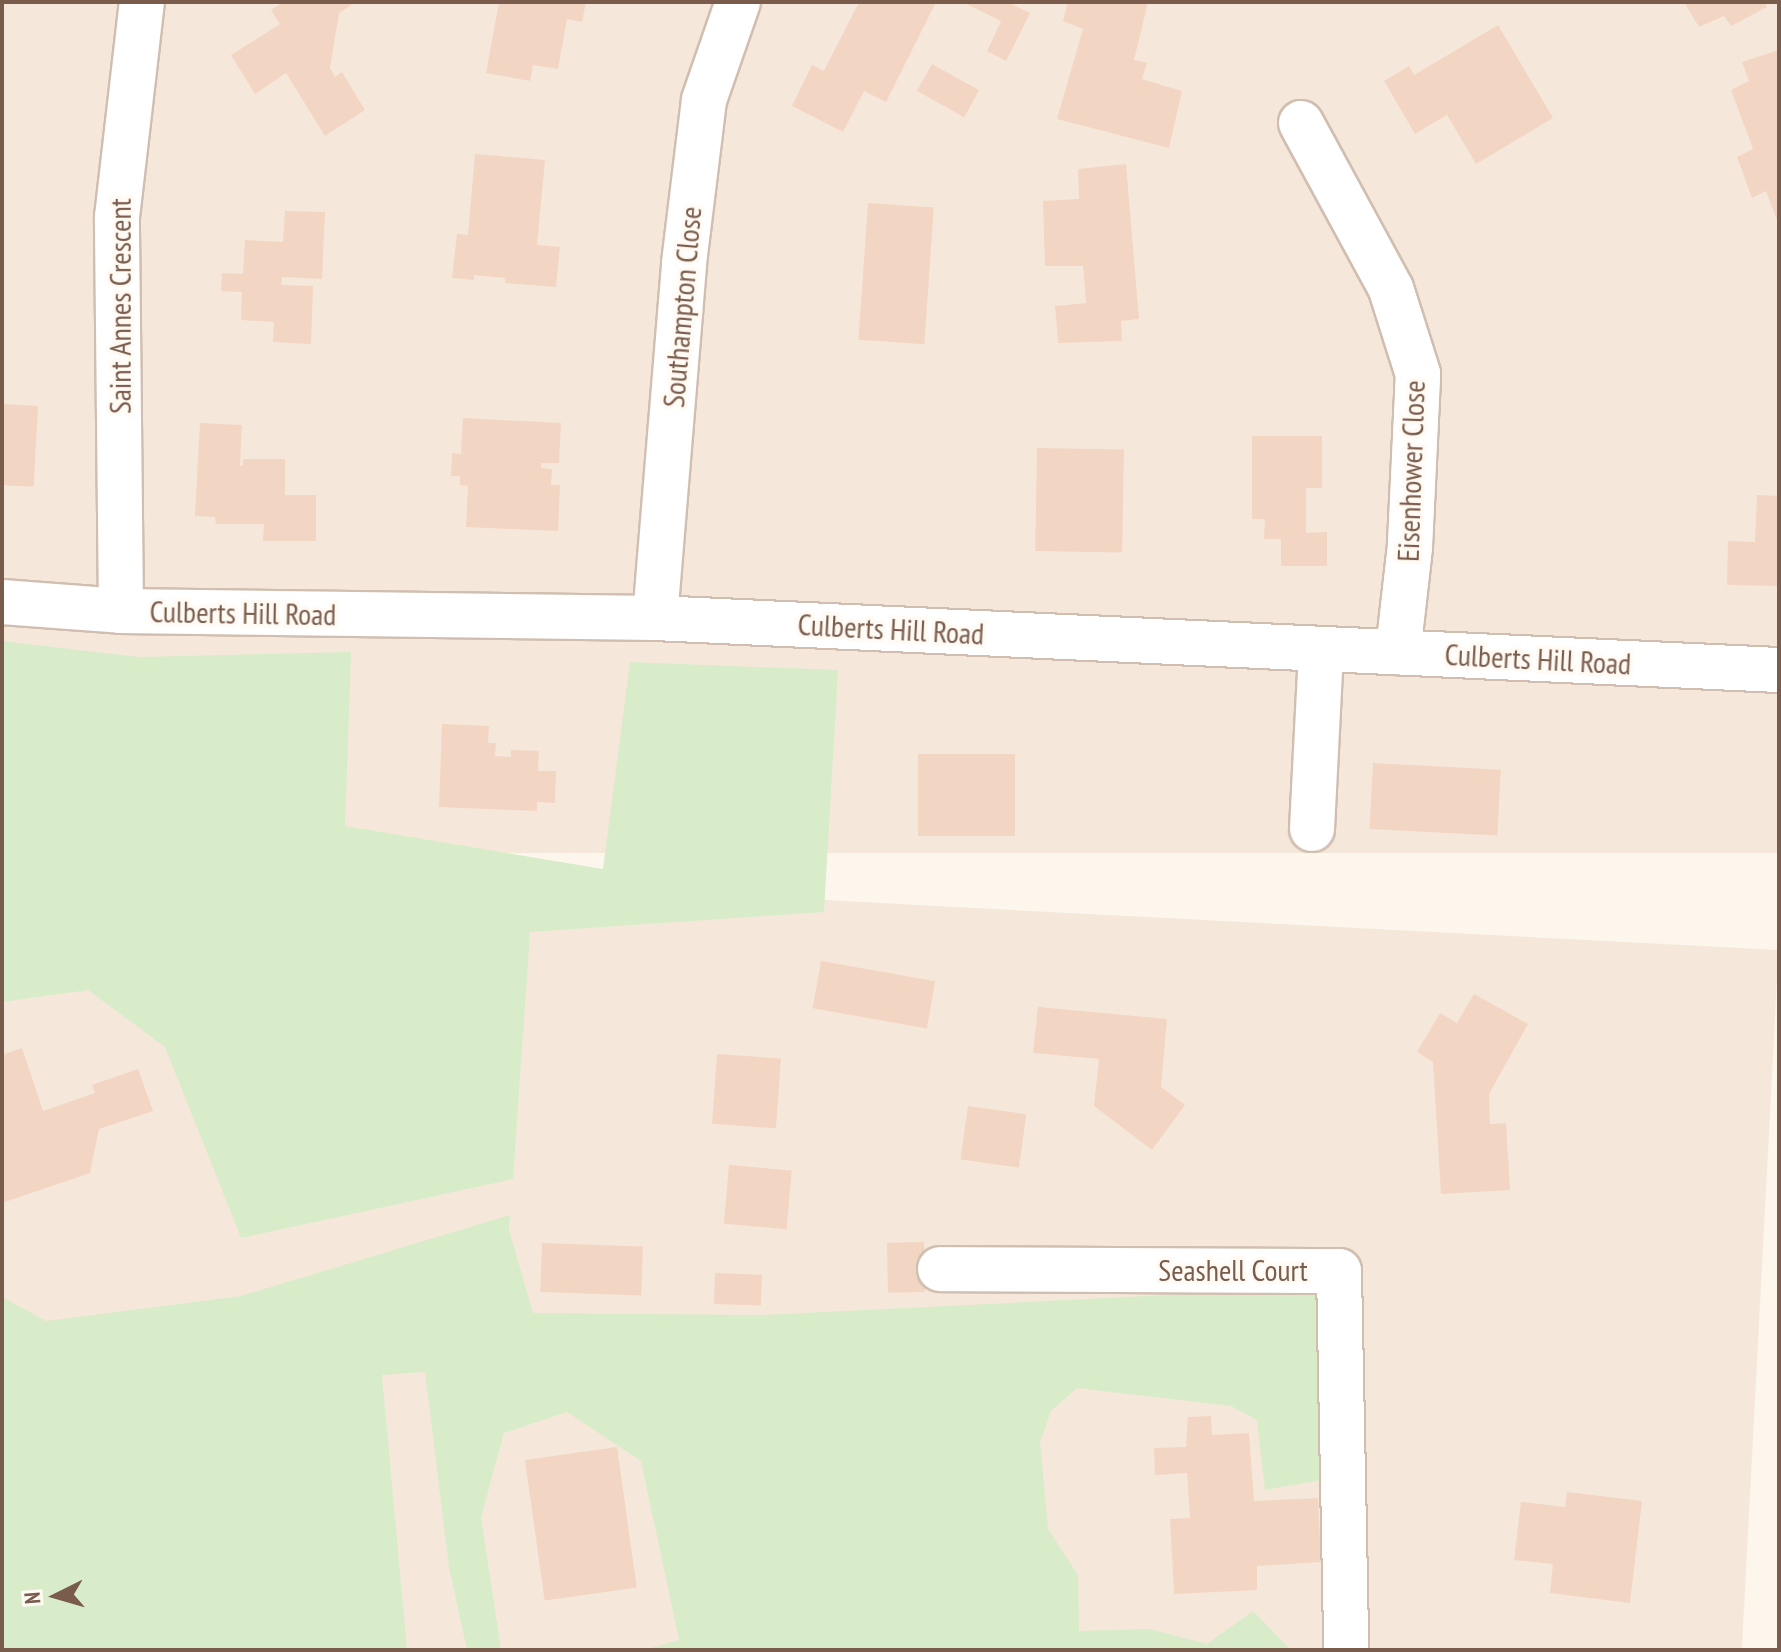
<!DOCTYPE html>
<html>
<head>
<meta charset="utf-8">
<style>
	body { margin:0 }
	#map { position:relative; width:1781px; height:1652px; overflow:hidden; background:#fdf6ec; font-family:"PT Sans Narrow",sans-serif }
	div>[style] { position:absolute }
	.residential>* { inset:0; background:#f5e8da; transform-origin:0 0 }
	.green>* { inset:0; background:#d8ecc9 }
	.building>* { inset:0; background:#f3d5c3; transform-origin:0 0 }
	.roads { filter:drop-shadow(2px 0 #d1beb0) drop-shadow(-2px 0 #d1beb0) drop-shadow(0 2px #d1beb0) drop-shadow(0 -2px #d1beb0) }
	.minor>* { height:44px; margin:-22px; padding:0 22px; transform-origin:22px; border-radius:22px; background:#fff }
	span { translate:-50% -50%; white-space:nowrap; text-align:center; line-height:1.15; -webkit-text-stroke:7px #fffaf3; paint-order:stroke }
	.street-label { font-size:30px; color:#7a5c4d }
	.frame { position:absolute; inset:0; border:4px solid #7a5c4d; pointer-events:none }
	.north { position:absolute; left:16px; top:1556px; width:80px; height:80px; -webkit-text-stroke:6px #fffaf3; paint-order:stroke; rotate:265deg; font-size:22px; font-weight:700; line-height:32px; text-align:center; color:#7a5c4d }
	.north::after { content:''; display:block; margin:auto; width:28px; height:36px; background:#7a5c4d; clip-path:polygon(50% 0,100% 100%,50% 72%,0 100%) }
</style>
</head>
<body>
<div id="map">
	<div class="residential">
		<i style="left:2px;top:2px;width:1777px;height:851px"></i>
		<i style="left:2px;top:857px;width:1779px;height:793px;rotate:3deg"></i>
	</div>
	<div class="green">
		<i style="clip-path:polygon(2px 641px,139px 657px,351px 652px,345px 826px,603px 869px,630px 662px,838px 670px,824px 912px,530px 932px,513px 1179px,241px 1238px,165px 1047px,88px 990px,2px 1002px)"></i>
		<i style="clip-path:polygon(510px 1215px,509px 1230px,533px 1313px,763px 1315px,1329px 1287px,1321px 1480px,1265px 1490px,1257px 1420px,1231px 1406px,1077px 1388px,1051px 1411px,1040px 1442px,1048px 1529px,1078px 1575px,1079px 1631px,1150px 1629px,1207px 1644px,1253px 1611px,1291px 1650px,644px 1650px,679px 1640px,641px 1461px,567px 1412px,504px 1433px,481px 1517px,501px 1650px,467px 1650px,449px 1567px,425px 1372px,382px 1375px,407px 1650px,2px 1650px,2px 1297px,46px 1321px,241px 1296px)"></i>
	</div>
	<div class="building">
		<i style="clip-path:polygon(283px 2px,356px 2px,339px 13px,330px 68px,335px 77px,342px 72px,365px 110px,325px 136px,286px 73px,255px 94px,231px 55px,280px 24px,271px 10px)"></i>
		<i style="clip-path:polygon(499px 2px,586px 2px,582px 22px,567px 19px,558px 69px,533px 65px,530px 81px,486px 73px)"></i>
		<i style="clip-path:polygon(859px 2px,936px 2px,886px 102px,864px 91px,843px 132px,792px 106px,812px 65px,824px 71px)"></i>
		<i style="clip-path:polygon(962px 2px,1007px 2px,1030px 13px,1006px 61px,987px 51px,1001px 21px)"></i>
		<i style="clip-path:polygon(1068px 2px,1148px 2px,1134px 60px,1147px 63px,1142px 79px,1182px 91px,1169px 148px,1057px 119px,1083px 29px,1063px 21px)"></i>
		<i style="clip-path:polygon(1684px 2px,1764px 2px,1767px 7px,1731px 26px,1724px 16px,1699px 27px)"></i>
		<i style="clip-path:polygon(1498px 25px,1553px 118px,1476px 164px,1447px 115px,1415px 134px,1384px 81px,1409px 66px,1414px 75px)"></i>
		<i style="clip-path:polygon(1779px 50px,1779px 225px,1766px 191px,1752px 198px,1737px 157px,1753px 149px,1731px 90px,1749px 81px,1742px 62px)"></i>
		<i style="left:932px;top:64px;width:54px;height:31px;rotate:29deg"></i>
		<i style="clip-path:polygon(475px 154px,545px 160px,537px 245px,560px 247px,556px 287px,505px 283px,505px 278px,474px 275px,474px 280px,452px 278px,457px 234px,468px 235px)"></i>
		<i style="clip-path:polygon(1126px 164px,1139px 319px,1121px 321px,1122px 341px,1058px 343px,1055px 306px,1086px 303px,1083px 266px,1045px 266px,1043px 201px,1079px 199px,1078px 169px)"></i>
		<i style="left:868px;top:203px;width:66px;height:137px;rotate:4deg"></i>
		<i style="clip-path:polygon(285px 211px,325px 212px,322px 279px,282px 277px,281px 285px,313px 286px,311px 344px,273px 342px,274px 322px,241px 320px,242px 292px,221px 291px,222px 273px,243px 274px,245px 240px,283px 242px)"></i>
		<i style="left:2px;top:404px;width:36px;height:81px;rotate:3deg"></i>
		<i style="clip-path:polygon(463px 418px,561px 423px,559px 463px,541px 463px,541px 468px,552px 469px,551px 485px,560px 485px,558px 531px,466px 527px,468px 486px,460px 485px,460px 476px,451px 476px,452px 453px,461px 454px)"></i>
		<i style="clip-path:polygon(200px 423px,242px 425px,240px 466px,243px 466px,243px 459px,285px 459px,285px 495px,316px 495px,316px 541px,263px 541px,264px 524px,216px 524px,215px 517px,195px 516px)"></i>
		<i style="clip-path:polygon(1252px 436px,1322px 436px,1322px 488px,1306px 488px,1306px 533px,1327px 532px,1327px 566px,1281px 566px,1281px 539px,1264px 539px,1265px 519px,1252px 519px)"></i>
		<i style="left:1037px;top:448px;width:87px;height:103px;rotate:1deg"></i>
		<i style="clip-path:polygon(1757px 495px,1779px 496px,1779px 586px,1727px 585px,1728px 541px,1755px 542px)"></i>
		<i style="clip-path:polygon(442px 724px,489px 726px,488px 743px,496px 743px,495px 756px,511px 757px,511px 750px,539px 751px,538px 771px,556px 771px,555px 803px,537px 802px,537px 811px,439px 807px)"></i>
		<i style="left:918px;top:754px;width:97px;height:82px"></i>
		<i style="left:1373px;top:763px;width:128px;height:66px;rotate:3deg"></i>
		<i style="left:821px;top:961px;width:116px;height:48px;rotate:10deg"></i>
		<i style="clip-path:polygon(1474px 994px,1528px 1024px,1489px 1094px,1490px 1124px,1506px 1123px,1510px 1190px,1441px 1194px,1433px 1062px,1417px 1052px,1440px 1013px,1457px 1023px)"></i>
		<i style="clip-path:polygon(1038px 1007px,1167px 1019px,1161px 1087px,1185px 1105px,1152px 1150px,1094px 1106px,1099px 1059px,1033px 1053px)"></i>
		<i style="clip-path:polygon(22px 1048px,43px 1111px,95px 1093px,92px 1085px,138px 1069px,153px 1111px,99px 1129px,90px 1173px,2px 1203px,2px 1162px,5px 1161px,2px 1151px,2px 1055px)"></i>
		<i style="left:717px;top:1054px;width:64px;height:70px;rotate:4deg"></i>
		<i style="left:968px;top:1106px;width:59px;height:54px;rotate:8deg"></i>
		<i style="left:729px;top:1165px;width:63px;height:59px;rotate:5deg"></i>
		<i style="left:924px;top:1242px;width:50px;height:37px;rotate:89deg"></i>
		<i style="left:542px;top:1243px;width:101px;height:49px;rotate:2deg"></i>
		<i style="left:715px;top:1273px;width:47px;height:31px;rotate:2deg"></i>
		<i style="clip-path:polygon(1211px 1416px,1212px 1435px,1249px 1433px,1254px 1501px,1318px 1498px,1321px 1562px,1257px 1566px,1257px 1590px,1174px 1594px,1170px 1519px,1190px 1518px,1187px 1473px,1155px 1475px,1154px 1448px,1186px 1447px,1188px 1417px)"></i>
		<i style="left:617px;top:1447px;width:142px;height:93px;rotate:82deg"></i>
		<i style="clip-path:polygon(1567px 1492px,1642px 1501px,1630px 1603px,1550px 1593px,1553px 1564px,1514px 1560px,1521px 1502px,1565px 1507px)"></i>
	</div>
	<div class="roads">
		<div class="minor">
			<i style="left:1301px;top:123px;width:189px;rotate:61.5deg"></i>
			<i style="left:1391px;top:289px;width:89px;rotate:72.4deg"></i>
			<i style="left:1418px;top:374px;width:172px;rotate:92.7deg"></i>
			<i style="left:1410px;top:546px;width:107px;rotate:96.5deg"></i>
			<i style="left:1398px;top:652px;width:107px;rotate:-83.5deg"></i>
			<i style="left:1410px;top:546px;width:172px;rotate:-87.3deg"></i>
			<i style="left:1418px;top:374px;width:89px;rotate:-107.6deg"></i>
			<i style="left:2px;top:602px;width:119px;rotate:4.3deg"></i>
			<i style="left:121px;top:611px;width:534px;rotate:0.75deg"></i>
			<i style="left:655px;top:618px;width:1125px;rotate:2.65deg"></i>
			<i style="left:121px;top:611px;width:394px;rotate:-90.6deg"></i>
			<i style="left:117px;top:217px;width:216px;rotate:-83.4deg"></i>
			<i style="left:655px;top:618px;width:356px;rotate:-85.3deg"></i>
			<i style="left:684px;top:263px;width:164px;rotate:-83deg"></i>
			<i style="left:704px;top:100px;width:104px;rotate:-70.9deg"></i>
			<i style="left:1312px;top:829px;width:180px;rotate:-87.1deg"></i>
			<i style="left:940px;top:1269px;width:399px;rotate:0.3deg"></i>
			<i style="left:1339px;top:1271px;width:379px;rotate:88.9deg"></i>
		</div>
	</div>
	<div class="street-label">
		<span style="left:120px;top:306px;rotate:-90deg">Saint Annes Crescent</span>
		<span style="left:682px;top:307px;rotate:-85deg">Southampton Close</span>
		<span style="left:1411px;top:471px;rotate:-88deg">Eisenhower Close</span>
		<span style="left:243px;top:613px;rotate:1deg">Culberts Hill Road</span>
		<span style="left:891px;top:629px;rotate:3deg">Culberts Hill Road</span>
		<span style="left:1538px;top:659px;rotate:3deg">Culberts Hill Road</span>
		<span style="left:1233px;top:1270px">Seashell Court</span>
	</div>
	<div class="frame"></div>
	<div class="north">N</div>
</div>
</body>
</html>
